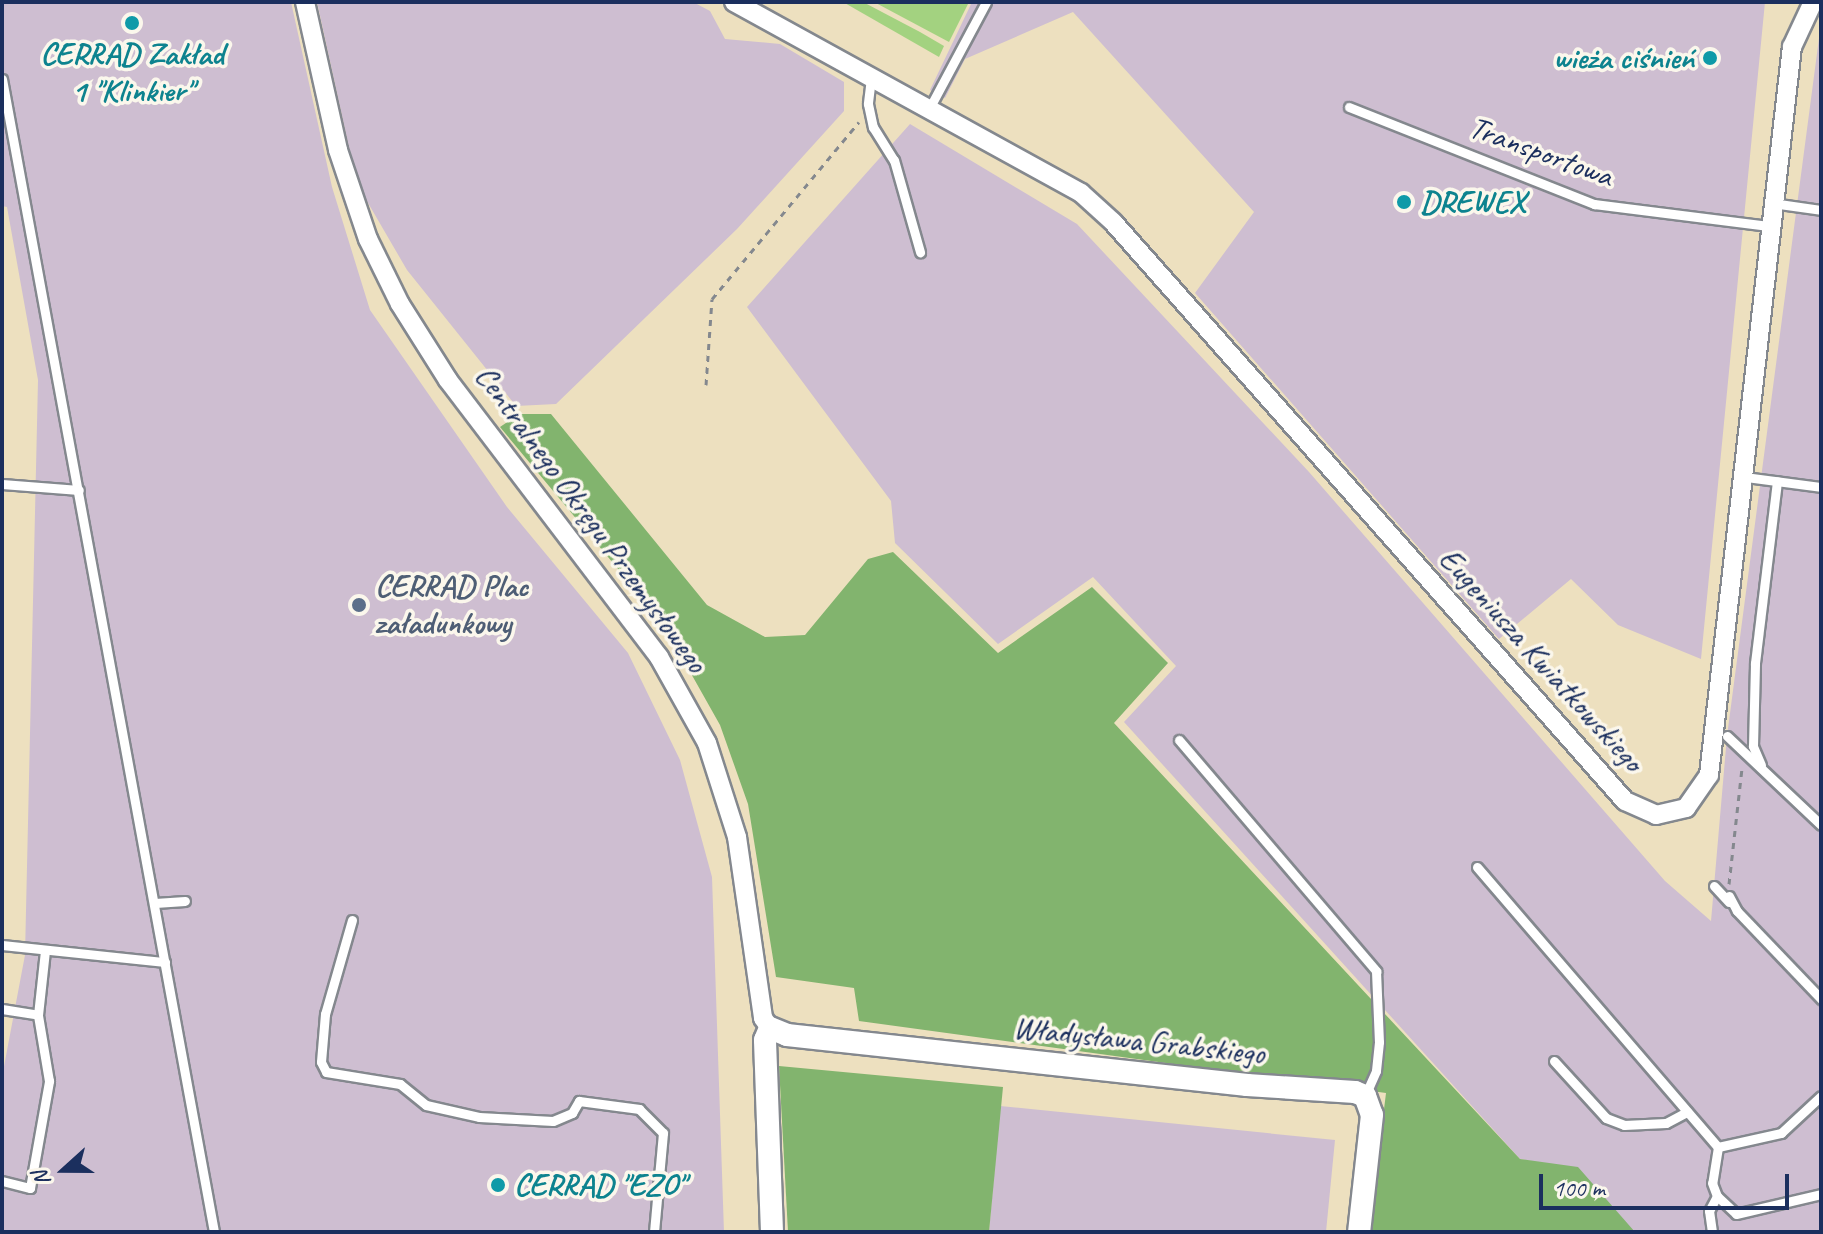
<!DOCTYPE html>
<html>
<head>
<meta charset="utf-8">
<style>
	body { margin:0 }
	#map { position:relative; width:1823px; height:1234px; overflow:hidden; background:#ede0bf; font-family:Caveat,sans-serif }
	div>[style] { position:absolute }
	.industrial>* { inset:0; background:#cebed1 }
	.green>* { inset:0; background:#a3d280 }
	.forest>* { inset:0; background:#82b46e }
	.path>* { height:3px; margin-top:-1.5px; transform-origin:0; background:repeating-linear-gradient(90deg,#84888e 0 6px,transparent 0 12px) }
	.roads { filter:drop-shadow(2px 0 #84888e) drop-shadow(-2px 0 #84888e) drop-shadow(0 2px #84888e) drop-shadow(0 -2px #84888e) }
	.service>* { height:9px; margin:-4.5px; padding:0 4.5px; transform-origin:4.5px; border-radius:4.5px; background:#fff }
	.minor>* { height:18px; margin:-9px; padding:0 9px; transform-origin:9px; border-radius:9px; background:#fff }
	.tertiary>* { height:22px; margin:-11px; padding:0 11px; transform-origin:11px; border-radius:11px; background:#fff }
	.dots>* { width:22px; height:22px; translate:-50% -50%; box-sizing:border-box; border:4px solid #fbf7ec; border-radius:50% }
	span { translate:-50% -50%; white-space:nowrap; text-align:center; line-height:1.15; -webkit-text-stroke:7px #fbf7ec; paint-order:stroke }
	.culture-label { font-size:32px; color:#0d838f; font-weight:700 }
	.right { translate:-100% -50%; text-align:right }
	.left { translate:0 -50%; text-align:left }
	.street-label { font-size:32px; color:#1b2f5e }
	.service-label { font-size:32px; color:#4e5e75; font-weight:700 }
	.frame { position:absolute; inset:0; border:4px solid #1b2f5e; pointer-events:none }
	.north { position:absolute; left:24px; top:1130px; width:80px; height:80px; -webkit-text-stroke:6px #fbf7ec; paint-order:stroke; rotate:249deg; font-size:22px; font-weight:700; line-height:32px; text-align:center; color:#1b2f5e }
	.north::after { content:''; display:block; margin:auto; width:28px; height:36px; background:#1b2f5e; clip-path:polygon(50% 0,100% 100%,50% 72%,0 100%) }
	.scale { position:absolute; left:1539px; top:1174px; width:250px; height:36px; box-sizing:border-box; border:4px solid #1b2f5e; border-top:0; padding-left:10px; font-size:24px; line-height:28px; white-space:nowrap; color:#1b2f5e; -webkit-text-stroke:6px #fbf7ec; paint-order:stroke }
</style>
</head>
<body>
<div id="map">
	<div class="industrial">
		<i style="clip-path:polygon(2px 2px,291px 2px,332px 187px,370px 310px,507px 507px,628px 653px,680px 760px,712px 877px,724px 1232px,2px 1232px,2px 1077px,25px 955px,38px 380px,7px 207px,2px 206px)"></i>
		<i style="clip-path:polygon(317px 2px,693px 2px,710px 11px,725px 39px,780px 44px,844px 82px,844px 111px,737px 229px,556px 404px,516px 406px,407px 270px,357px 184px)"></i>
		<i style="clip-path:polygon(972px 2px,1765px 2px,1701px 659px,1618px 625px,1571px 579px,1499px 639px,1195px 293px,1254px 212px,1073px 12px,965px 59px,945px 98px,930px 90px)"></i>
		<i style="clip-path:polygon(1821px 23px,1821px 1232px,1634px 1232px,1578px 1169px,1520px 1159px,1124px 722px,1176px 666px,1093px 577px,998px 644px,895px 543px,891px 501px,747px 307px,910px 124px,1077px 224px,1309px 472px,1665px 881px,1711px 921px,1727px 736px)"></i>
		<i style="clip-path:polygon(1000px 1106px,1335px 1140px,1326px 1232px,989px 1232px)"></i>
	</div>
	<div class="green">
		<i style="clip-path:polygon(843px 2px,863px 2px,920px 32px,944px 46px,939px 57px)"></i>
		<i style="clip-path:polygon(874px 2px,969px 2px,949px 42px)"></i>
	</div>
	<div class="forest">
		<i style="clip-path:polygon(519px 414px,551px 414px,707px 605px,765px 637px,805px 635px,868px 559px,893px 552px,998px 653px,1092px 587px,1168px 663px,1114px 723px,1520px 1159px,1578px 1167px,1635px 1232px,1369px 1232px,1386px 1093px,859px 1021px,854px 988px,776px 977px,748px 804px,720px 725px,662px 622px,500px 427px)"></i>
		<i style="clip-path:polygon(779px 1066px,1003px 1087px,989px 1232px,788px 1232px)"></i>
	</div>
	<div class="path">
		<i style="left:706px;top:385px;width:86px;rotate:-86deg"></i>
		<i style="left:712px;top:299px;width:230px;rotate:-50.3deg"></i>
		<i style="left:1729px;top:884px;width:116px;rotate:-83.6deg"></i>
	</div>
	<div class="roads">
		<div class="service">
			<i style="left:871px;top:78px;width:26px;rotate:97deg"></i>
			<i style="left:868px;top:104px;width:24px;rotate:78deg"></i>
			<i style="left:873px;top:127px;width:39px;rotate:58deg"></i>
			<i style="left:894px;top:160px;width:96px;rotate:74.2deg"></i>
			<i style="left:2px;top:79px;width:1172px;rotate:79.58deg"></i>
			<i style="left:930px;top:107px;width:119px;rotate:-61.9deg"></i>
			<i style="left:1349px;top:107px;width:264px;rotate:21.6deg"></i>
			<i style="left:1594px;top:204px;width:176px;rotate:7.2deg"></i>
			<i style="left:1772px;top:203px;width:49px;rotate:8.1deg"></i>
			<i style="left:1745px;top:477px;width:77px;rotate:7.5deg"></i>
			<i style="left:2px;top:484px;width:77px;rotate:4.5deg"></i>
			<i style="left:1727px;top:736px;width:129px;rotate:43.4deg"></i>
			<i style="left:1179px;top:740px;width:304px;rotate:49.5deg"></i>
			<i style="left:1376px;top:971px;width:71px;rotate:87.6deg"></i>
			<i style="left:1379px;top:1042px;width:29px;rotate:96deg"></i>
			<i style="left:1376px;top:1071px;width:27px;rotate:114deg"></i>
			<i style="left:1761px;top:765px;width:21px;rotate:-113deg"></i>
			<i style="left:1753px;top:746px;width:83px;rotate:-88.6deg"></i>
			<i style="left:1755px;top:663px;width:183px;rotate:-83.1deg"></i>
			<i style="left:1477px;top:867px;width:369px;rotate:49.3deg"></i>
			<i style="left:1718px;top:1147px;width:36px;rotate:99deg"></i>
			<i style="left:1712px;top:1183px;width:14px;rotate:69deg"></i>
			<i style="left:1717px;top:1196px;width:26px;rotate:43deg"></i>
			<i style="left:1736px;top:1214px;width:87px;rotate:-13.2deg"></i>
			<i style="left:1714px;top:886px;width:22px;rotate:47deg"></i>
			<i style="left:1729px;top:896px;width:17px;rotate:62deg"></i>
			<i style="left:1737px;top:911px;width:122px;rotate:46.3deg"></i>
			<i style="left:155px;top:903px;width:30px;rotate:-4deg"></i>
			<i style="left:352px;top:920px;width:98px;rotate:106deg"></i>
			<i style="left:325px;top:1014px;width:48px;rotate:94.8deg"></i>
			<i style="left:321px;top:1062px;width:11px;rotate:63deg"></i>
			<i style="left:326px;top:1072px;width:75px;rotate:9.2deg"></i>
			<i style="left:400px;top:1084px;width:33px;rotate:39deg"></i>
			<i style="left:426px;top:1105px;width:54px;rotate:12.8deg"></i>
			<i style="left:479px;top:1117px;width:74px;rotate:3.1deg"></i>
			<i style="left:553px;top:1121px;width:21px;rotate:-23deg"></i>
			<i style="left:572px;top:1113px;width:14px;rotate:-60deg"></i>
			<i style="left:579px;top:1101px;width:61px;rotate:7.6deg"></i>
			<i style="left:639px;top:1109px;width:34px;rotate:45deg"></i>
			<i style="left:663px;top:1133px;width:99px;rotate:95.2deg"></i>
			<i style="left:2px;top:945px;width:164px;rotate:6deg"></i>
			<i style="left:2px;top:1009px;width:36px;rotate:9deg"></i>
			<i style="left:1554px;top:1061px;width:77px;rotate:47.6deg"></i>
			<i style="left:1606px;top:1118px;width:19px;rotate:21deg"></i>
			<i style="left:1624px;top:1125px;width:42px;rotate:-2.7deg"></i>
			<i style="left:1666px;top:1123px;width:24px;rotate:-28deg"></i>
			<i style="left:1718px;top:1147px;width:65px;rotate:-12.5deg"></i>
			<i style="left:1781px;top:1133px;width:54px;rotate:-42.8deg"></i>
			<i style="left:2px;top:1181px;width:29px;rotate:14deg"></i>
			<i style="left:30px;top:1188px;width:109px;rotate:-79.9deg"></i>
			<i style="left:49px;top:1081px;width:67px;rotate:-99.5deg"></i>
			<i style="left:38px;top:1015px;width:64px;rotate:-83.8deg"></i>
			<i style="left:1712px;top:1232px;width:21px;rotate:-98deg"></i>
			<i style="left:1709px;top:1211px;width:17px;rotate:-62deg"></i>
		</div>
		<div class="minor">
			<i style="left:305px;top:2px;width:152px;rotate:77.4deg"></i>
			<i style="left:338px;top:150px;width:94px;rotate:71.4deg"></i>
			<i style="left:368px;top:239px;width:72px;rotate:63.8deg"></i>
			<i style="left:400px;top:304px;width:90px;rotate:57.7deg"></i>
			<i style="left:448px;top:380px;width:348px;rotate:52.7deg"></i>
			<i style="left:659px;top:657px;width:98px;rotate:60.8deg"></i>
			<i style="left:707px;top:743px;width:99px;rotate:72.3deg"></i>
			<i style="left:737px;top:837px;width:183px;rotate:81.8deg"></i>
			<i style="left:763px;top:1018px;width:12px;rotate:55deg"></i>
			<i style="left:734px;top:2px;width:396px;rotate:28.8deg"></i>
			<i style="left:1081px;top:193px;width:43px;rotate:42.2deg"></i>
			<i style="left:1113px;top:222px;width:773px;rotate:48.51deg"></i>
			<i style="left:1625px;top:801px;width:34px;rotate:24deg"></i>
			<i style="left:1656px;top:815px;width:31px;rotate:-13deg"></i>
			<i style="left:1686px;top:808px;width:40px;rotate:-55.1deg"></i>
			<i style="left:1709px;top:775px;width:733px;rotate:-83.5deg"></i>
			<i style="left:1792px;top:47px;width:50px;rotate:-65deg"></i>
		</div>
		<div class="tertiary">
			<i style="left:772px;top:1232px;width:192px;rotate:-92.1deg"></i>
			<i style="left:765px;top:1040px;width:13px;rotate:-67deg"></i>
			<i style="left:770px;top:1028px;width:18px;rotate:22deg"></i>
			<i style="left:787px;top:1035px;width:463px;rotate:6.2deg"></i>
			<i style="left:1247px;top:1085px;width:108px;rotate:3.7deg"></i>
			<i style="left:1355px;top:1092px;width:11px;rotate:22deg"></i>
			<i style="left:1365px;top:1096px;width:20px;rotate:70deg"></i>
			<i style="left:1372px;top:1115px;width:118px;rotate:96.3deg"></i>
		</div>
	</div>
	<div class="dots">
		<i style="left:132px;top:23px;background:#0f9aa8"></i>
		<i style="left:1710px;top:58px;background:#0f9aa8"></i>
		<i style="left:1404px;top:202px;background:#0f9aa8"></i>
		<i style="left:359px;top:605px;background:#5c6f8a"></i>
		<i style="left:498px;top:1185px;background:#0f9aa8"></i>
	</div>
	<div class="culture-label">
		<span style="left:132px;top:73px">CERRAD Zakład<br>1 "Klinkier"</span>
		<span class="right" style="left:1694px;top:58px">wieża ciśnień</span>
		<span class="left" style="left:1420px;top:202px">DREWEX</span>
		<span class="left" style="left:514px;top:1185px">CERRAD "EZO"</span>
	</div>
	<div class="street-label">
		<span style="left:1541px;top:152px;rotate:20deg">Transportowa</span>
		<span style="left:591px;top:519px;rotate:54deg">Centralnego Okręgu Przemysłowego</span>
		<span style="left:1541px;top:660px;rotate:48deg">Eugeniusza Kwiatkowskiego</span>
		<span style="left:1139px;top:1041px;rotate:6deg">Władysława Grabskiego</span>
	</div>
	<div class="service-label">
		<span class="left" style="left:375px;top:605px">CERRAD Plac<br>załadunkowy</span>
	</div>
	<div class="frame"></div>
	<div class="north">N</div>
	<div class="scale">100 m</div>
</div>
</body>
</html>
